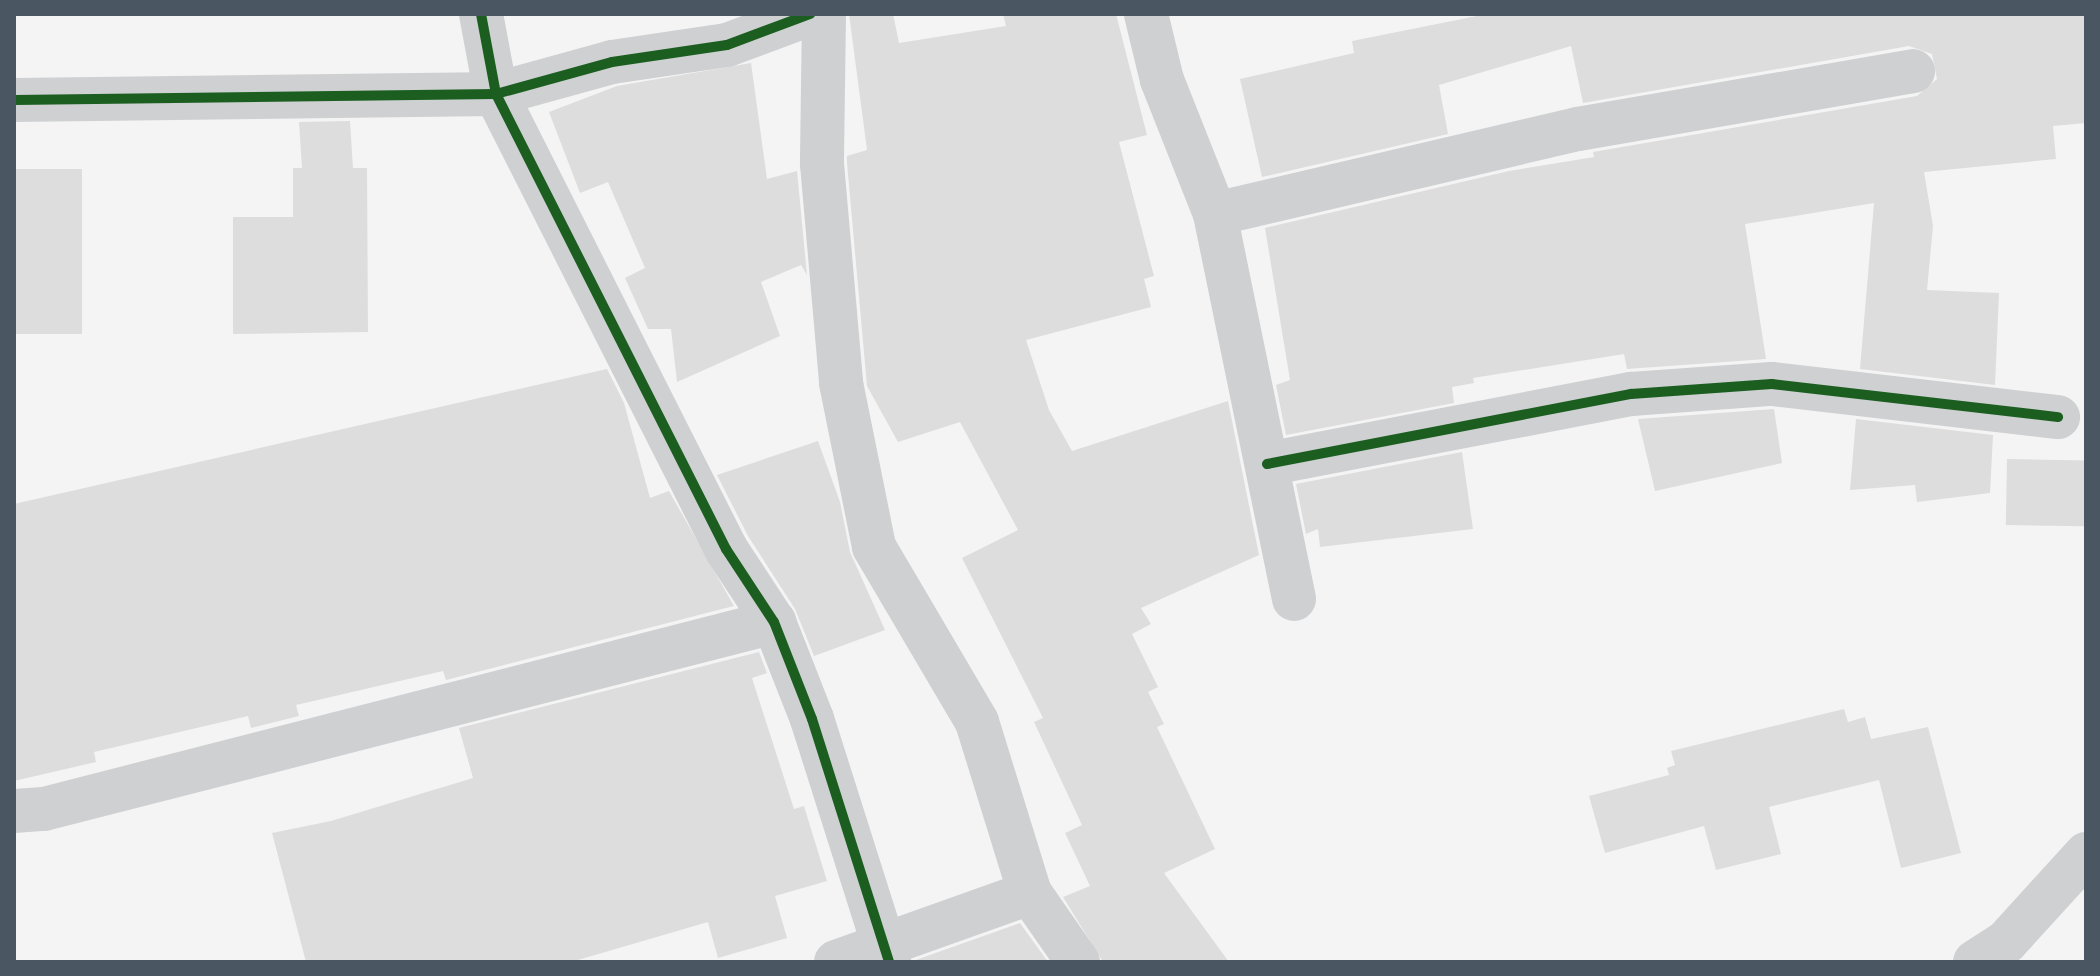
<!DOCTYPE html>
<html>
<head>
<meta charset="utf-8">
<style>
	body { margin:0 }
	#map { position:relative; width:2100px; height:976px; overflow:hidden; background:#f4f4f4; font-family:"Work Sans",sans-serif }
	div>[style] { position:absolute }
	.building>* { inset:0; background:#ddddde; transform-origin:0 0 }
	.minor>* { height:44px; margin:-22px; padding:0 22px; transform-origin:22px; border-radius:22px; background:#ced0d2 }
	.cycleway>* { height:10px; margin:-5px; padding:0 5px; transform-origin:5px; border-radius:5px; background:#1b5e20 }
	span { translate:-50% -50%; white-space:nowrap; text-align:center; line-height:1.15; -webkit-text-stroke:6px #fff; paint-order:stroke }
	.frame { position:absolute; inset:0; border:16px solid #4a5661; pointer-events:none }
</style>
</head>
<body>
<div id="map">
	<div class="building">
		<i style="clip-path:polygon(849px 14px,893px 14px,899px 43px,1006px 26px,1003px 14px,1116px 14px,1147px 135px,1119px 142px,1154px 276px,1144px 279px,1151px 307px,1026px 340px,1049px 410px,1072px 451px,1228px 401px,1259px 555px,1141px 608px,1151px 624px,1132px 634px,1158px 687px,1148px 692px,1164px 724px,1157px 727px,1215px 849px,1164px 873px,1229px 962px,1103px 962px,1063px 897px,1090px 886px,1065px 833px,1082px 825px,1034px 722px,1043px 718px,962px 558px,1018px 530px,960px 422px,898px 442px,867px 386px,847px 163px,847px 156px,867px 150px)"></i>
		<i style="clip-path:polygon(1487px 14px,2086px 14px,2086px 123px,2053px 126px,2056px 159px,1924px 172px,1933px 226px,1927px 290px,1999px 293px,1995px 385px,1860px 369px,1874px 203px,1745px 224px,1766px 359px,1627px 369px,1624px 354px,1473px 378px,1474px 383px,1452px 387px,1454px 403px,1286px 435px,1276px 385px,1290px 380px,1265px 228px,1509px 171px,1594px 157px,1593px 152px,1917px 96px,1937px 79px,1932px 54px,1909px 46px,1583px 103px,1571px 46px,1439px 85px,1448px 134px,1262px 177px,1240px 79px,1354px 53px,1352px 41px)"></i>
		<i style="clip-path:polygon(751px 63px,767px 179px,797px 171px,807px 275px,801px 265px,761px 282px,780px 336px,677px 382px,671px 329px,648px 329px,625px 278px,645px 268px,608px 182px,580px 193px,549px 112px,617px 86px)"></i>
		<i style="clip-path:polygon(350px 121px,353px 168px,367px 168px,368px 332px,233px 334px,233px 217px,293px 217px,293px 168px,302px 168px,299px 122px)"></i>
		<i style="left:14px;top:169px;width:68px;height:165px"></i>
		<i style="clip-path:polygon(607px 369px,624px 403px,650px 498px,669px 491px,734px 606px,446px 680px,443px 671px,296px 705px,299px 716px,251px 728px,248px 716px,94px 752px,96px 762px,14px 781px,14px 504px)"></i>
		<i style="clip-path:polygon(1774px 409px,1782px 463px,1655px 491px,1638px 419px)"></i>
		<i style="clip-path:polygon(1856px 419px,1993px 435px,1990px 493px,1917px 502px,1915px 485px,1850px 490px)"></i>
		<i style="clip-path:polygon(818px 441px,840px 502px,850px 552px,885px 630px,814px 656px,795px 609px,748px 536px,717px 475px)"></i>
		<i style="clip-path:polygon(1462px 452px,1473px 529px,1320px 547px,1318px 529px,1306px 534px,1296px 484px)"></i>
		<i style="left:2007px;top:459px;width:79px;height:66px;rotate:1deg"></i>
		<i style="clip-path:polygon(759px 652px,767px 673px,752px 678px,794px 809px,804px 806px,827px 881px,775px 896px,787px 938px,718px 958px,708px 922px,571px 962px,306px 962px,272px 833px,331px 821px,473px 778px,459px 728px)"></i>
		<i style="clip-path:polygon(1844px 709px,1848px 722px,1865px 717px,1871px 739px,1928px 727px,1961px 853px,1901px 868px,1879px 780px,1769px 807px,1781px 854px,1716px 870px,1704px 826px,1605px 853px,1589px 796px,1669px 775px,1667px 768px,1675px 765px,1671px 751px)"></i>
		<i style="clip-path:polygon(1020px 923px,1048px 962px,913px 962px,913px 961px)"></i>
	</div>
	<div class="minor">
		<i style="left:481px;top:14px;width:81px;rotate:79.4deg"></i>
		<i style="left:496px;top:94px;width:510px;rotate:63.18deg"></i>
		<i style="left:726px;top:549px;width:87px;rotate:56.7deg"></i>
		<i style="left:774px;top:622px;width:104px;rotate:68.6deg"></i>
		<i style="left:812px;top:719px;width:255px;rotate:72.4deg"></i>
		<i style="left:824px;top:14px;width:150px;rotate:90.8deg"></i>
		<i style="left:822px;top:164px;width:220px;rotate:85deg"></i>
		<i style="left:841px;top:383px;width:167px;rotate:78.6deg"></i>
		<i style="left:874px;top:547px;width:203px;rotate:59.5deg"></i>
		<i style="left:977px;top:722px;width:179px;rotate:72.8deg"></i>
		<i style="left:1030px;top:893px;width:84px;rotate:55.2deg"></i>
		<i style="left:1146px;top:14px;width:68px;rotate:76.4deg"></i>
		<i style="left:1162px;top:80px;width:144px;rotate:68.4deg"></i>
		<i style="left:1215px;top:214px;width:393px;rotate:78.4deg"></i>
		<i style="left:14px;top:100px;width:482px;rotate:-0.7deg"></i>
		<i style="left:496px;top:94px;width:120px;rotate:-15.4deg"></i>
		<i style="left:612px;top:62px;width:116px;rotate:-8.4deg"></i>
		<i style="left:727px;top:45px;width:89px;rotate:-20.5deg"></i>
		<i style="left:1215px;top:214px;width:373px;rotate:-13.2deg"></i>
		<i style="left:1578px;top:129px;width:340px;rotate:-9.8deg"></i>
		<i style="left:1267px;top:464px;width:371px;rotate:-10.9deg"></i>
		<i style="left:1631px;top:394px;width:141px;rotate:-4.1deg"></i>
		<i style="left:1772px;top:384px;width:288px;rotate:6.6deg"></i>
		<i style="left:14px;top:811px;width:30px;rotate:-4deg"></i>
		<i style="left:44px;top:809px;width:754px;rotate:-14.37deg"></i>
		<i style="left:836px;top:962px;width:206px;rotate:-19.6deg"></i>
		<i style="left:1975px;top:962px;width:37px;rotate:-33deg"></i>
		<i style="left:2006px;top:942px;width:119px;rotate:-47.7deg"></i>
	</div>
	<div class="cycleway">
		<i style="left:481px;top:14px;width:81px;rotate:79.4deg"></i>
		<i style="left:496px;top:94px;width:510px;rotate:63.18deg"></i>
		<i style="left:726px;top:549px;width:87px;rotate:56.7deg"></i>
		<i style="left:774px;top:622px;width:104px;rotate:68.6deg"></i>
		<i style="left:812px;top:719px;width:255px;rotate:72.4deg"></i>
		<i style="left:14px;top:100px;width:482px;rotate:-0.7deg"></i>
		<i style="left:496px;top:94px;width:120px;rotate:-15.4deg"></i>
		<i style="left:612px;top:62px;width:116px;rotate:-8.4deg"></i>
		<i style="left:727px;top:45px;width:89px;rotate:-20.5deg"></i>
		<i style="left:1267px;top:464px;width:371px;rotate:-10.9deg"></i>
		<i style="left:1631px;top:394px;width:141px;rotate:-4.1deg"></i>
		<i style="left:1772px;top:384px;width:288px;rotate:6.6deg"></i>
	</div>
	<div class="frame"></div>
</div>
</body>
</html>
